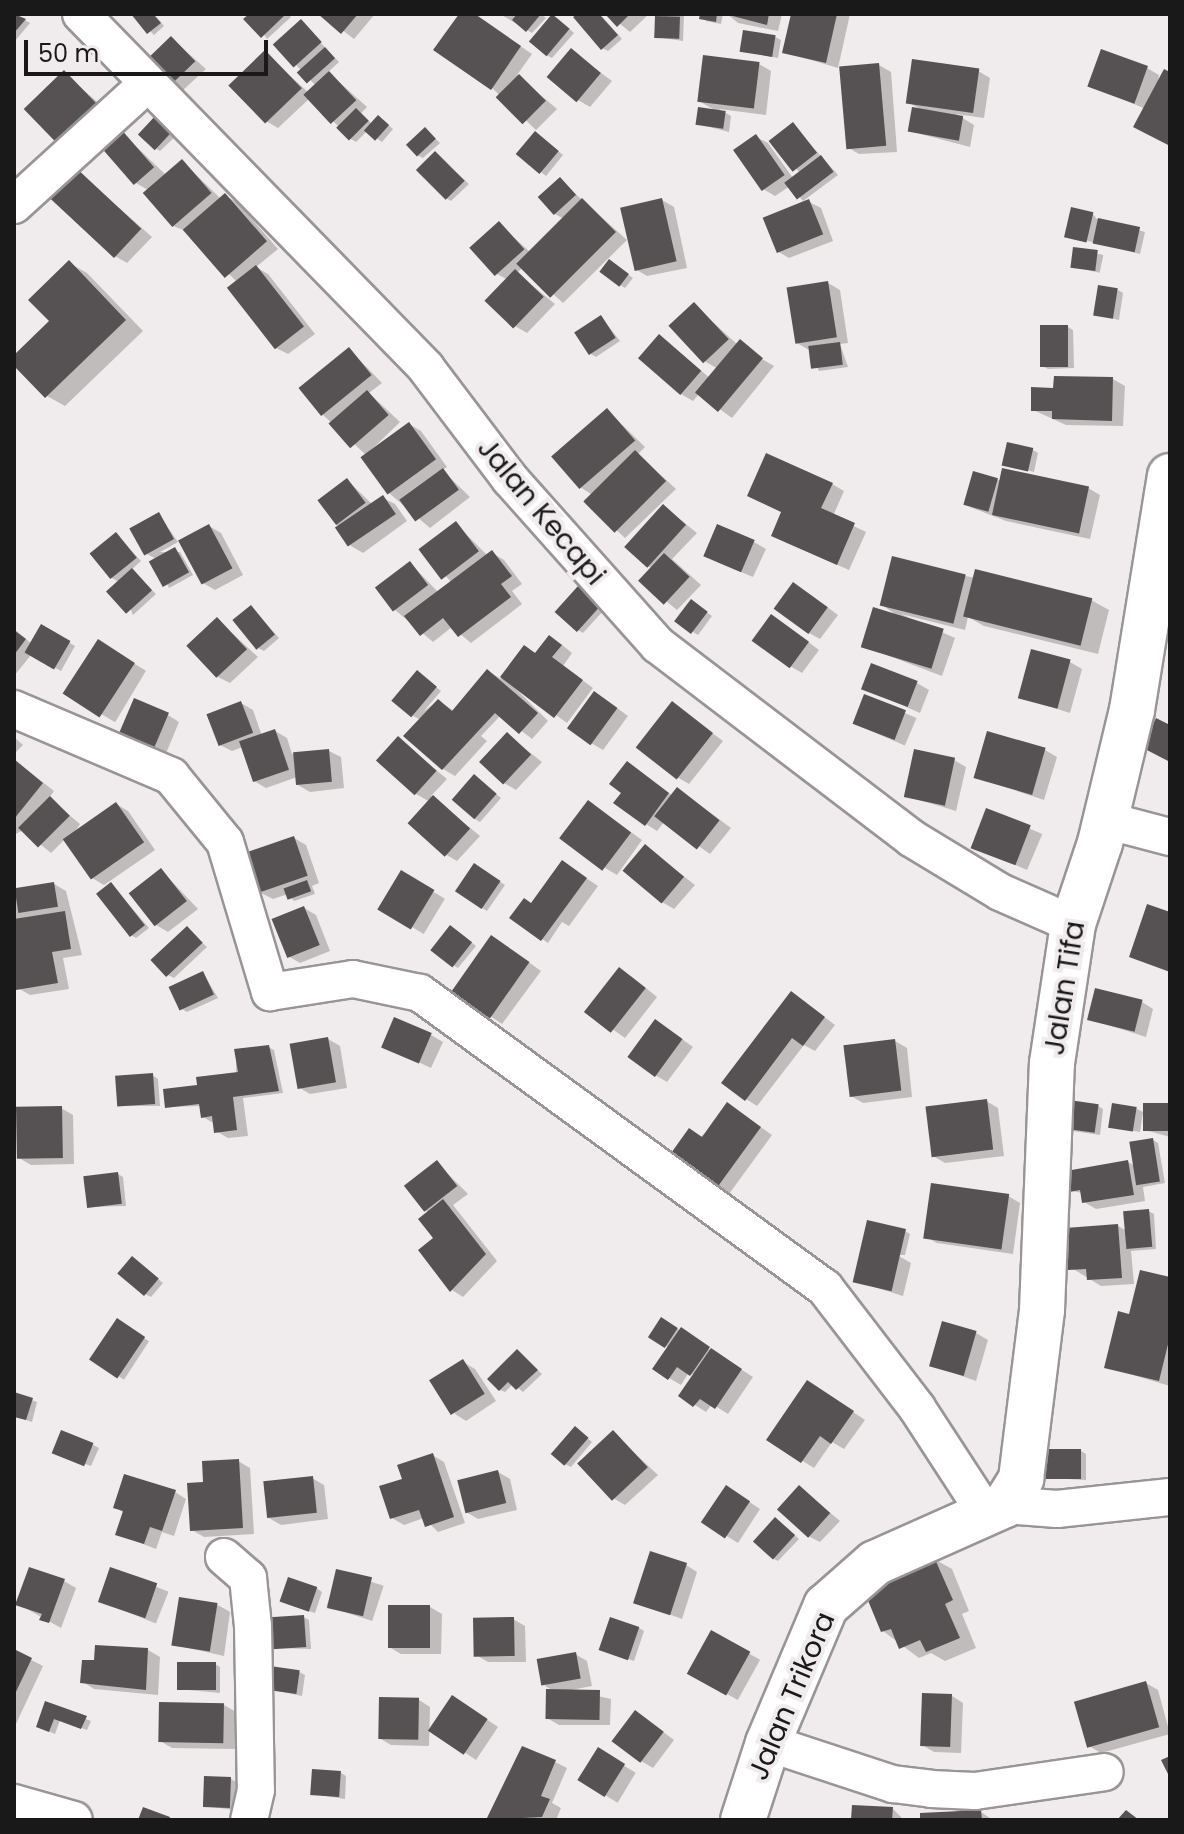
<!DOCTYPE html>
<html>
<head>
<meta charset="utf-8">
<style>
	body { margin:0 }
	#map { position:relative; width:1184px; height:1834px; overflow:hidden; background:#f0ebec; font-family:Poppins,sans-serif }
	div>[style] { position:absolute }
	.shadow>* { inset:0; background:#0003; transform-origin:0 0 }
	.building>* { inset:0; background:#565253; transform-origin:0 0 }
	.roads { filter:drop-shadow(2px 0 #999596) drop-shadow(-2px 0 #999596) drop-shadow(0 2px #999596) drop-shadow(0 -2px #999596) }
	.street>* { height:36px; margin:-18px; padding:0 18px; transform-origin:18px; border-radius:18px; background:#fff }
	.secondary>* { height:44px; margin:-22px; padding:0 22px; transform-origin:22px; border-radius:22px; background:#fff }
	span { translate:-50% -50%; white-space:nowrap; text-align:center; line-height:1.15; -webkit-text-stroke:8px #f0ebec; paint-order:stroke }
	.street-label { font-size:28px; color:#1a1919 }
	.frame { position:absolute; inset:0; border:16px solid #1a1919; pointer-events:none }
	.scale { position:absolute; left:24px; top:40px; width:244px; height:36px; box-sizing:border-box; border:4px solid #1a1919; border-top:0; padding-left:10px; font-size:24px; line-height:28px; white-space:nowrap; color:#1a1919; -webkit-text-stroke:6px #f0ebec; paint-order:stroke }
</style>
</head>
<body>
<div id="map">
	<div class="shadow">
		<i style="clip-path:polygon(14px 14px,30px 23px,15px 41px,14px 40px)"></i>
		<i style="clip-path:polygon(133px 14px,154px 14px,164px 26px,154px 35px)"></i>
		<i style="clip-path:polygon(251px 14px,288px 14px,291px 17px,267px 39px)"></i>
		<i style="clip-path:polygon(321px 14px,375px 14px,354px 39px)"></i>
		<i style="clip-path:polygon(461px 14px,473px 14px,532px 54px,517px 75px,557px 109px,536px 130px,492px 88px)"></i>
		<i style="clip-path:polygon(500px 14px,541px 14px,546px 18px,532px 33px)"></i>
		<i style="clip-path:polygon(580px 14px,600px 14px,622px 39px,608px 51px,602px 48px)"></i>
		<i style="clip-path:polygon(608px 14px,649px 14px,630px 32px)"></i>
		<i style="clip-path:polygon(659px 14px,684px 14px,683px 41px,656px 37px,667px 19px)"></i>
		<i style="clip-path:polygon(702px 14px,723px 14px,721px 24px,706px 21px)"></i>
		<i style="clip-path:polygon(727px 14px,782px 14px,778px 31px,738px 23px)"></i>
		<i style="clip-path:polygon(793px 14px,850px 14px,838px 68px,784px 52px)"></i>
		<i style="clip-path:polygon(558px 19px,574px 33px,552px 58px,546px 55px)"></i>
		<i style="clip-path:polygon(301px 22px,339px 62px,328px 72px,367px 107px,361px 113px,372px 124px,383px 121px,393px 129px,382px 142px,367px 131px,356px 142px,351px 139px,310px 98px,278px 128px,266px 121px,265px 53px,309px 93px,316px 86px,296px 65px)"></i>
		<i style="clip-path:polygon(775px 37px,781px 40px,778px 58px,742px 51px)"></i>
		<i style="clip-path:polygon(171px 38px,206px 69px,182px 91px,170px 84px)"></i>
		<i style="clip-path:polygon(571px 51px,612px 81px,590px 107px,578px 100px)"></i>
		<i style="clip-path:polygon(759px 64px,771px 71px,766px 115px,719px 109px,731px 116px,729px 132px,698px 124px,718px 112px,699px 101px)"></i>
		<i style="clip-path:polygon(879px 65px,891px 72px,897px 152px,859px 154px,847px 147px)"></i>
		<i style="clip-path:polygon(1147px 68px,1159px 75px,1157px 87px,1170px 74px,1170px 145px,1146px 109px,1090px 86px)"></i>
		<i style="clip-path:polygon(978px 71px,990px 78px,984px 118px,956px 114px,974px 125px,970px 147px,909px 131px,923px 111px,908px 102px)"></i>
		<i style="left:64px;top:73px;width:57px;height:52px;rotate:41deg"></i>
		<i style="clip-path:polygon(163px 119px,178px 134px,160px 151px,155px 148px)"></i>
		<i style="clip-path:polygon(793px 125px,838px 175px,803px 201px,790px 186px,775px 196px,763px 189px,756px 137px,768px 143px,793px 178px,800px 173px,772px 141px)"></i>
		<i style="clip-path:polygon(426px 130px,440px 143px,423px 158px,417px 155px)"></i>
		<i style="clip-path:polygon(120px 131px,166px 175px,182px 161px,221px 199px,225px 196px,237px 202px,278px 249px,256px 267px,268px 274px,315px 334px,288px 354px,276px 348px,237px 282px,186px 231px,173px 226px,148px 190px,136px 183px)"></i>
		<i style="clip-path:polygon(540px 136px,563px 155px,546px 176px,518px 154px)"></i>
		<i style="clip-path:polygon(435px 153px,469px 184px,451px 201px,446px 198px)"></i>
		<i style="clip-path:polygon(75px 169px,152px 237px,127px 263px,115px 256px)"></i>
		<i style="clip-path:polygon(560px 180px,627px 240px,563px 303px,523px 267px,517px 273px,555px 304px,527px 333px,515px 326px,508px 280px,497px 274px,499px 224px,530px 252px,564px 219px,555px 214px)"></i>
		<i style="clip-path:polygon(662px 200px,674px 207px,687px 268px,647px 276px,635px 269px)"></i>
		<i style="clip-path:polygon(809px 202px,821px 208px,833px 241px,789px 258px,777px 251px)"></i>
		<i style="clip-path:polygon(1092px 213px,1097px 219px,1145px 232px,1140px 254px,1068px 236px)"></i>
		<i style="left:1075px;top:249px;width:29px;height:18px;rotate:12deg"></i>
		<i style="clip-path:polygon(69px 263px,87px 273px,143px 331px,65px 406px,47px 396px,14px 357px,52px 321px)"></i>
		<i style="clip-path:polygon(614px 265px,633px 278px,625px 288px,620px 285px)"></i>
		<i style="clip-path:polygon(828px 283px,840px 290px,848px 343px,840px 344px,848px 367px,819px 371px,809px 350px,797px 343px)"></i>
		<i style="clip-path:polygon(1118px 290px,1123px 293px,1119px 320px,1096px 315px)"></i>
		<i style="clip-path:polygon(694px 305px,738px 345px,774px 366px,732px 418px,699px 394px,693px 401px,681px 394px,660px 336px,711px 379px,718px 369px,706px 362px)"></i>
		<i style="clip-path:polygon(602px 318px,620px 341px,596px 357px,591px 354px)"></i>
		<i style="clip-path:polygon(1068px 327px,1073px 330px,1074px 368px,1048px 369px,1042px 366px)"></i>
		<i style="clip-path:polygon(349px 349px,382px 383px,369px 393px,400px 422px,367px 454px,409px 424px,421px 431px,447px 467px,442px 470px,470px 497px,430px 528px,389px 493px,366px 455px,322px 414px)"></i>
		<i style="clip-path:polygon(1113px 379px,1125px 386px,1123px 426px,1066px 425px,1033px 410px,1055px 390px)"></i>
		<i style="clip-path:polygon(607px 410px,645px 447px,638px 454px,676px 489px,625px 538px,584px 500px,591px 494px,580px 487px)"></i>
		<i style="clip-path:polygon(1033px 450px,1038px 453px,1034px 472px,1004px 464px)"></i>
		<i style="clip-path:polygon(347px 480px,373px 505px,383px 498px,395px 504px,407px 521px,363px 553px,351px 546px,336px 523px)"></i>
		<i style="clip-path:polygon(997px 480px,1088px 488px,1100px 495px,1090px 539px,1006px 521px,970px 507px)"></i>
		<i style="clip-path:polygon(832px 484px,844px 491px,833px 516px,866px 532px,849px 570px,785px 542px)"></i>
		<i style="clip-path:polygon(663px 506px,697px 533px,672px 559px,701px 585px,677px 610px,640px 580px,652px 568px,647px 566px)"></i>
		<i style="clip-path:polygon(159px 515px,178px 542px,160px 552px,180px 552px,193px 575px,169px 588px,156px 559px,147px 554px)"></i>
		<i style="clip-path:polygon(456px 524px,488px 556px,492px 553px,504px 560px,522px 584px,512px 591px,522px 604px,471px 643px,452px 627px,433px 642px,394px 609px,410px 563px,439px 593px,452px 583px,422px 550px)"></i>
		<i style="clip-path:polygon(209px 526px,221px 533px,243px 575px,215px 590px,203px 583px)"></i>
		<i style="clip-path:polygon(116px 534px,141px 561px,131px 570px,156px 594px,133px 615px,119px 582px,112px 578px)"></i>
		<i style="clip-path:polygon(754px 542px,766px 549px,753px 577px,717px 562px)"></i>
		<i style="clip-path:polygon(965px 576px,1091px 600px,1109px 610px,1098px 654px,984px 626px,968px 617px,965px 630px,901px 614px,955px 638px,942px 676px,863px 646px,898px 616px,882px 605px)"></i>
		<i style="clip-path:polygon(579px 588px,604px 610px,583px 633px,578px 630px)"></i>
		<i style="clip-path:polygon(805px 591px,838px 615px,820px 639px,809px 633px)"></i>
		<i style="clip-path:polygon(696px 605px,712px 616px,698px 635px,693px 632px)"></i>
		<i style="clip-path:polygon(251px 607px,279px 638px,264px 651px,258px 648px)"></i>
		<i style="clip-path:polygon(217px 619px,258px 657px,230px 683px,218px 677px)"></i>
		<i style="clip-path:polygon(783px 623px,819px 650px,802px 673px,790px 666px)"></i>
		<i style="clip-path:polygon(42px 627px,75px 646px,61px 671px,31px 655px,14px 676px,14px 629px,32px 644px)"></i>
		<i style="left:98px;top:642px;width:56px;height:60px;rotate:31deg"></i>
		<i style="clip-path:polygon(561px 644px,572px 653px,563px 666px,593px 688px,567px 723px,507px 680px,548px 721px,532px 739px,501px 715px,481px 736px,487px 741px,455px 776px,443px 769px,421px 720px,413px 716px,422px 675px,441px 691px,424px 711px,438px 701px,454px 711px,488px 671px,501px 679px,525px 647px,537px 654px)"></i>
		<i style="clip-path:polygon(1070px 662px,1082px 669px,1070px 713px,1020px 697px)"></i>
		<i style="clip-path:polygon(917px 683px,929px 690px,920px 713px,863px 688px)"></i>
		<i style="left:865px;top:696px;width:56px;height:30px;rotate:23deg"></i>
		<i style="clip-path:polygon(606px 700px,628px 716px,603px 750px,591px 743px)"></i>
		<i style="clip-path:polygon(241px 703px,253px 710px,262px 736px,275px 731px,287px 738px,292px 754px,329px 751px,341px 757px,344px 788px,310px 792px,298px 785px,297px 777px,266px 788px,254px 781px,243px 747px,232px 751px,220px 745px)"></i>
		<i style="clip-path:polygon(673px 704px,723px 741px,689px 784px,677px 777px)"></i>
		<i style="clip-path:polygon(168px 715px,179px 722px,162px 763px,129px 749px)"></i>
		<i style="clip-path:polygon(508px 735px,542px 762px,516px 790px,504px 783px)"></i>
		<i style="clip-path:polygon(14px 737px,23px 745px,14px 754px)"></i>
		<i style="clip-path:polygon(398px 739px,447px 779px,431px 796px,480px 836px,457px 861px,445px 854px,430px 802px,416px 794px)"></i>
		<i style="clip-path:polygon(1045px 750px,1057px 757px,1044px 800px,975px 777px)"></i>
		<i style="clip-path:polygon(14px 760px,54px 791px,49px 798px,80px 824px,74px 833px,116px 804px,128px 811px,155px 850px,104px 885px,92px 878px,65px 839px,51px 853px,23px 830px,14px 835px)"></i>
		<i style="clip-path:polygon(954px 760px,966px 767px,956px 811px,906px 796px)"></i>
		<i style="clip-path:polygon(639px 771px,673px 796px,689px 797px,731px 828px,710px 854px,664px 822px,657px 831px,646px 824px)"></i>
		<i style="clip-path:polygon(475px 776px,501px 798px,480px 822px,475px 819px)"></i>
		<i style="clip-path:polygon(600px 810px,642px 840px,617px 875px,605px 868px)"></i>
		<i style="left:988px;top:811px;width:59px;height:39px;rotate:23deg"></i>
		<i style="clip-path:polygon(294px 838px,306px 845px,319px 883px,312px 886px,315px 894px,294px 901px,288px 894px,273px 899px,261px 893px)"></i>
		<i style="clip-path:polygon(645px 846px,695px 885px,674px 909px,662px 902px)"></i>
		<i style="clip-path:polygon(475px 865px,505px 885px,487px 911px,482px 908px)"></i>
		<i style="clip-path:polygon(161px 870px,198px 909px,168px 932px,156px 925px)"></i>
		<i style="clip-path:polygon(574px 870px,598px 886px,569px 926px,562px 922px,548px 943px,512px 918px)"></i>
		<i style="left:402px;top:873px;width:50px;height:41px;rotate:31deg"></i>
		<i style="clip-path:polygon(54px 884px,66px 891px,82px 955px,63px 958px,69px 989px,30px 995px,18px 988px,14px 966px,14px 890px)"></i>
		<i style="clip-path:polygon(111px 884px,149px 928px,136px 938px,131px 935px)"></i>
		<i style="clip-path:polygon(304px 908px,316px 915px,330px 951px,300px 963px,288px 956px)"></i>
		<i style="clip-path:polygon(187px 929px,207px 947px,174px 978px,168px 975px)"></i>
		<i style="clip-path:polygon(456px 930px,476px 946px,458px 968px,453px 965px)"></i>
		<i style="clip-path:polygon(503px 944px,541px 971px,502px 1024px,453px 991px)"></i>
		<i style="clip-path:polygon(203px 973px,218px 998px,187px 1012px,182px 1009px)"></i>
		<i style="clip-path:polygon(631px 976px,657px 997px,625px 1038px,587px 1011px)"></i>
		<i style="clip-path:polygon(803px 1001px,835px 1025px,815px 1051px,804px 1045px,757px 1106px,746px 1099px)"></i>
		<i style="clip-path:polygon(1142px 1002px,1153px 1009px,1146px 1037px,1089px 1019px)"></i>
		<i style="clip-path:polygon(668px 1029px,693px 1047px,667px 1082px,655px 1075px)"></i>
		<i style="clip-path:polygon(431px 1035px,443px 1042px,431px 1068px,384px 1046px)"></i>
		<i style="clip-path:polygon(328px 1039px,340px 1046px,347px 1088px,310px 1094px,298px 1087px)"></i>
		<i style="clip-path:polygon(895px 1041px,907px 1048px,912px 1097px,863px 1103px,851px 1096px)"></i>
		<i style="clip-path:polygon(268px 1047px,274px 1050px,283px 1093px,243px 1098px,248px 1136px,228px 1138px,216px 1131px,215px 1124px,203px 1117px,202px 1106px,167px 1107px,199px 1087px,236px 1079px,236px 1051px)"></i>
		<i style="clip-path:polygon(152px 1075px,158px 1079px,160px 1106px,119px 1106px)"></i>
		<i style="clip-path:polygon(986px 1101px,998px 1108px,1004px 1156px,945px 1163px,933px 1156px)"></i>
		<i style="clip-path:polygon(1170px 1105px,1170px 1137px,1145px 1130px)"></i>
		<i style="clip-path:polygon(1098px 1106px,1103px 1109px,1100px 1135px,1066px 1130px)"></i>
		<i style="clip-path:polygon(61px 1108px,73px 1115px,74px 1164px,31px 1165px,19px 1158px)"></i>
		<i style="clip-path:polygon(1137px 1109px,1143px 1112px,1140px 1132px,1111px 1127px)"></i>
		<i style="clip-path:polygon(739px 1112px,772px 1135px,729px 1194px,672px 1155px)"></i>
		<i style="clip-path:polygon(1153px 1140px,1158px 1143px,1165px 1183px,1143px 1187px,1145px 1201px,1096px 1209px,1084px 1202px,1083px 1193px,1071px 1191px,1128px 1162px,1135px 1166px)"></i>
		<i style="clip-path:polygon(437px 1163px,468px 1194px,453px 1205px,497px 1261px,463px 1297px,452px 1290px,421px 1251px,436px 1239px,428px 1213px,407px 1186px)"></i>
		<i style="clip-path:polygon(118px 1174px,123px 1177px,126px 1206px,88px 1207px)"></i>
		<i style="clip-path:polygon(1008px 1196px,1020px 1203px,1013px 1254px,937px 1243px,926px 1237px)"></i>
		<i style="clip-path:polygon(1148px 1211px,1154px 1214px,1156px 1249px,1131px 1251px,1134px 1284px,1101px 1286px,1057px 1259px,1118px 1226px,1127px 1231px)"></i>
		<i style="clip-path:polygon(905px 1231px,910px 1234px,905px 1255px,897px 1255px,911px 1263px,903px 1296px,855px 1281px)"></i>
		<i style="clip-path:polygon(137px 1262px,163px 1283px,151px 1297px,145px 1294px)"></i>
		<i style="clip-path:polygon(1170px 1279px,1170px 1386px,1106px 1367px,1130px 1317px)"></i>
		<i style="clip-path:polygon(662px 1319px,753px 1377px,728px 1414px,712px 1404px,706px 1412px,681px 1396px,695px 1376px,689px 1372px,681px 1385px,669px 1378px,669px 1348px,650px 1336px)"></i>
		<i style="left:118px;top:1321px;width:37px;height:46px;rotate:33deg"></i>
		<i style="clip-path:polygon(976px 1333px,988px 1340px,976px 1381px,931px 1365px)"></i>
		<i style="clip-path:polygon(522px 1355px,542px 1374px,523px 1392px,513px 1384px,505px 1392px,500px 1390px)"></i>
		<i style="clip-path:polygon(463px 1362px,475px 1369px,496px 1401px,466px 1421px,455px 1414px)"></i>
		<i style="clip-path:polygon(819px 1389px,865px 1420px,844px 1449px,832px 1442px,814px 1468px,769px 1440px)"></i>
		<i style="clip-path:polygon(14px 1394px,37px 1402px,32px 1422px,14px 1416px)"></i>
		<i style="clip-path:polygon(580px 1432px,592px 1442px,571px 1467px,565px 1464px)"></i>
		<i style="clip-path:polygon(613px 1433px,658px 1475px,625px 1505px,613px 1498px)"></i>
		<i style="clip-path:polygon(93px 1445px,99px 1448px,91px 1466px,60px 1455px)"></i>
		<i style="clip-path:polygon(1081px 1451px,1086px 1454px,1086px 1480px,1047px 1478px)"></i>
		<i style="clip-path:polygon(432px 1455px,444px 1462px,465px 1523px,438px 1532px,424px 1518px,404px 1525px,392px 1518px,404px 1480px)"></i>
		<i style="clip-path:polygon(238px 1461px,250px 1468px,254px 1534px,204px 1537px,192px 1530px,205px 1484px)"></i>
		<i style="clip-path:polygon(498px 1472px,510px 1479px,517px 1510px,478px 1519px,466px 1512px)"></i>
		<i style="clip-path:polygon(312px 1478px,324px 1485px,328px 1519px,281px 1525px,269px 1518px)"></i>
		<i style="clip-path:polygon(799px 1487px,840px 1521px,820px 1542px,808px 1536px)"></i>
		<i style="clip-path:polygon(175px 1492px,186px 1499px,174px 1536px,162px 1532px,156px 1549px,117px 1534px,124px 1513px,115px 1507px)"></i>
		<i style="clip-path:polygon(739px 1495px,760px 1509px,738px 1543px,704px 1522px)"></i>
		<i style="clip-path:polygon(776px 1519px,799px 1539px,778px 1561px,772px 1558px)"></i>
		<i style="clip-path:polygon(934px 1559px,952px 1569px,969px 1611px,962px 1614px,976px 1648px,945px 1661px,931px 1653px,919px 1658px,883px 1631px)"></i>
		<i style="clip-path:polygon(686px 1565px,697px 1572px,682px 1619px,636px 1602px)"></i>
		<i style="left:112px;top:1569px;width:61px;height:34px;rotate:22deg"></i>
		<i style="left:338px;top:1571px;width:48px;height:37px;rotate:18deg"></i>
		<i style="clip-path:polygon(64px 1581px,76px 1588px,61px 1628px,18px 1604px)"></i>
		<i style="clip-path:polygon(316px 1588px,322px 1592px,315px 1613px,287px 1604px)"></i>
		<i style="clip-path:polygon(218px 1605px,230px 1612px,224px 1656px,175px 1645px)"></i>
		<i style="clip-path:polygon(430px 1607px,442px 1614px,441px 1654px,401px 1654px,389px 1647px)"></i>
		<i style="clip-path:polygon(303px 1617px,309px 1620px,311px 1649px,275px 1648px)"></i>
		<i style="clip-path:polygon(513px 1619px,525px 1626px,526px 1662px,488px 1662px,476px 1655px)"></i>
		<i style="clip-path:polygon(639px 1628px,644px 1631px,634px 1661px,607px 1652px)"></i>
		<i style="left:712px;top:1633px;width:55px;height:46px;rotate:29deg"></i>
		<i style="clip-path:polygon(148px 1650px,160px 1657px,158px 1695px,94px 1689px,83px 1682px,96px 1662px)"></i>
		<i style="clip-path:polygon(14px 1651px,43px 1666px,16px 1724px,14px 1723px)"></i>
		<i style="clip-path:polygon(575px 1654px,587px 1661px,592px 1686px,571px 1690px,611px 1699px,610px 1725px,559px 1725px,547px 1718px,554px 1691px,545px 1686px)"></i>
		<i style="clip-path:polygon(215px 1664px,220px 1667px,220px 1693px,178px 1689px)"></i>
		<i style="clip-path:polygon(299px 1672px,305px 1675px,302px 1696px,269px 1689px)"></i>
		<i style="clip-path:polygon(1146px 1683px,1158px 1690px,1170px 1734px,1101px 1753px,1089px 1746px)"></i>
		<i style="clip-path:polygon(952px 1696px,963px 1703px,961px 1753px,934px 1752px,922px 1745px)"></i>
		<i style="clip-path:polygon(419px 1700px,430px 1707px,429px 1746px,391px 1745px,379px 1738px)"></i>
		<i style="clip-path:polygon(46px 1704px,91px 1721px,87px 1730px,60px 1720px,55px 1734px,43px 1729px)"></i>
		<i style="clip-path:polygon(464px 1704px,498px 1727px,476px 1760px,431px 1730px)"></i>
		<i style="clip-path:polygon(224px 1705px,236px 1712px,235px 1749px,172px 1748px,160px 1741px)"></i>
		<i style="clip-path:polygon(647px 1720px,674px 1740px,653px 1768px,641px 1761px)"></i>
		<i style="left:598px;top:1750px;width:44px;height:35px;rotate:31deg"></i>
		<i style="clip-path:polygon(555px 1762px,567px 1768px,552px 1803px,561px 1808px,556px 1820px,489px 1819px)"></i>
		<i style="clip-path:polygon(341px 1773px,346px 1776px,345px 1799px,313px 1794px)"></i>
		<i style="clip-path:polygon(231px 1779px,236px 1782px,234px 1810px,205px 1806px)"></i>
		<i style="clip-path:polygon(893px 1809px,904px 1820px,853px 1820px)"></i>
		<i style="clip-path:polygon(981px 1812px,993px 1820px,922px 1820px)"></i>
	</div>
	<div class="building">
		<i style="clip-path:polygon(14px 14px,26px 19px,14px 33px)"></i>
		<i style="clip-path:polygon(131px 14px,153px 14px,161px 23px,147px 34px)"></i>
		<i style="clip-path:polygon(249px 14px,286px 14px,261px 38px,243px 19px)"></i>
		<i style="clip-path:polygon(318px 14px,358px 14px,341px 34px)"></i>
		<i style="clip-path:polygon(459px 14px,475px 14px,521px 46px,491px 90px,433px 50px)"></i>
		<i style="clip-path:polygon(517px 14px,541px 14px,526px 32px,512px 20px)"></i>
		<i style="left:552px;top:14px;width:23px;height:36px;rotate:40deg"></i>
		<i style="clip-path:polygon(577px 14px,599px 14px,618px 35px,601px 50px,573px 17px)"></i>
		<i style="clip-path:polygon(605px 14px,630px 14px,617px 27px)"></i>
		<i style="clip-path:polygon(700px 14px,717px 14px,716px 22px,699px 19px)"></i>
		<i style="clip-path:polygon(725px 14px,769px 14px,767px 25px)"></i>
		<i style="clip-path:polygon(791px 14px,837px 14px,826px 63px,782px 53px)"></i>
		<i style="left:655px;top:16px;width:25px;height:22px;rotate:2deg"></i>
		<i style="left:301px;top:19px;width:31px;height:38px;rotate:48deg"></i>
		<i style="left:743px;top:30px;width:33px;height:22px;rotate:9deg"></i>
		<i style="left:171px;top:36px;width:35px;height:36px;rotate:46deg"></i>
		<i style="left:325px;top:47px;width:15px;height:38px;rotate:48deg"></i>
		<i style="left:571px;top:48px;width:39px;height:38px;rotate:40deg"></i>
		<i style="left:1101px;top:49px;width:50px;height:40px;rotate:20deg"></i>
		<i style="left:265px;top:50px;width:53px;height:51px;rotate:46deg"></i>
		<i style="left:703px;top:55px;width:57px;height:47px;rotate:7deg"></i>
		<i style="left:912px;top:59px;width:68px;height:45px;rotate:8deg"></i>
		<i style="left:879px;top:63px;width:83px;height:40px;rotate:85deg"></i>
		<i style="clip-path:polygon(1164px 69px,1170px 72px,1170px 146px,1133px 127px)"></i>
		<i style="left:64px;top:70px;width:46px;height:56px;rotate:46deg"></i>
		<i style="left:329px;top:71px;width:40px;height:35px;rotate:47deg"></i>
		<i style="left:519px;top:74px;width:38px;height:33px;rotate:45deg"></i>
		<i style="left:698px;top:107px;width:28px;height:18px;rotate:8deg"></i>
		<i style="left:912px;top:107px;width:52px;height:25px;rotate:10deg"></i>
		<i style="left:356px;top:108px;width:18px;height:28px;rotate:45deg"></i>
		<i style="left:157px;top:114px;width:23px;height:28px;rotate:43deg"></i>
		<i style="left:378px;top:115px;width:15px;height:21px;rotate:42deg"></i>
		<i style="left:793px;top:122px;width:39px;height:31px;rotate:52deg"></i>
		<i style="left:425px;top:127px;width:16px;height:26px;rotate:47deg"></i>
		<i style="left:120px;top:128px;width:52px;height:27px;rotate:49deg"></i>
		<i style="left:535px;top:131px;width:31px;height:30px;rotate:40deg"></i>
		<i style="left:756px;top:134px;width:50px;height:28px;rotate:55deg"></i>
		<i style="left:435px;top:151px;width:42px;height:27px;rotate:45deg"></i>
		<i style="left:821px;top:155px;width:21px;height:46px;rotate:53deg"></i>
		<i style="left:182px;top:159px;width:45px;height:52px;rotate:49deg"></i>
		<i style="left:74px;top:166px;width:92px;height:40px;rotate:43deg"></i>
		<i style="left:560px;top:177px;width:24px;height:30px;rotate:48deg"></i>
		<i style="left:225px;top:193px;width:64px;height:56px;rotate:49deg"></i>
		<i style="left:582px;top:198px;width:48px;height:93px;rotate:45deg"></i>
		<i style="left:662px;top:198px;width:65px;height:43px;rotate:77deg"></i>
		<i style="left:809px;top:199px;width:38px;height:50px;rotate:68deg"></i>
		<i style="left:1071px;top:207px;width:23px;height:31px;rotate:13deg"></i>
		<i style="left:1098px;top:218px;width:43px;height:26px;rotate:12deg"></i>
		<i style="left:499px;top:221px;width:38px;height:40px;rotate:48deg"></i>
		<i style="left:1073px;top:247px;width:25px;height:21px;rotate:7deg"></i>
		<i style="left:609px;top:259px;width:25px;height:16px;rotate:37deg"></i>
		<i style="clip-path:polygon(69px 260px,126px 320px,45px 398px,14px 366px,14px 355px,49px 321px,28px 300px)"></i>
		<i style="left:256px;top:265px;width:78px;height:37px;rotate:52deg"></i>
		<i style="left:515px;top:269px;width:40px;height:44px;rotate:44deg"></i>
		<i style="left:828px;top:281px;width:57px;height:42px;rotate:81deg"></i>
		<i style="left:1098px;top:285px;width:20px;height:31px;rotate:9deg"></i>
		<i style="left:694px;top:302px;width:51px;height:35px;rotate:47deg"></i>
		<i style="left:601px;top:315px;width:27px;height:32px;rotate:57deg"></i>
		<i style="left:1040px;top:325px;width:28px;height:42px"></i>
		<i style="left:659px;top:334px;width:56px;height:32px;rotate:41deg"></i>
		<i style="left:740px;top:339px;width:30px;height:70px;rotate:40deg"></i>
		<i style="left:840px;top:342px;width:23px;height:32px;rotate:83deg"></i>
		<i style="left:349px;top:347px;width:36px;height:65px;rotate:51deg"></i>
		<i style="clip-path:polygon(1054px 376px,1113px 377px,1112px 421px,1052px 419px,1052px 411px,1031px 411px,1031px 387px,1053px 388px)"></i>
		<i style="left:367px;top:390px;width:33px;height:51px;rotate:49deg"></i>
		<i style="left:607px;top:408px;width:43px;height:74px;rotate:49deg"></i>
		<i style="left:409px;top:422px;width:46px;height:60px;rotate:54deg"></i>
		<i style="left:1007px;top:442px;width:27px;height:24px;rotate:13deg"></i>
		<i style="left:635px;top:450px;width:44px;height:73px;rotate:45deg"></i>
		<i style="clip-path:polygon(766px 453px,833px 483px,821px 508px,855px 523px,837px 565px,771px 536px,781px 512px,747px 496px)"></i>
		<i style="left:443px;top:468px;width:27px;height:54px;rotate:54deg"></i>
		<i style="left:1002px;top:468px;width:89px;height:48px;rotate:12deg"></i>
		<i style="left:973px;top:471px;width:26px;height:35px;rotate:16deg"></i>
		<i style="left:347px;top:478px;width:31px;height:37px;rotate:53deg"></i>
		<i style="left:383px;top:495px;width:23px;height:58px;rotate:56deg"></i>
		<i style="left:663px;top:504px;width:31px;height:58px;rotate:42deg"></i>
		<i style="left:159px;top:512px;width:31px;height:34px;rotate:61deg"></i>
		<i style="left:456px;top:521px;width:38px;height:47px;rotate:53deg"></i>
		<i style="left:209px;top:524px;width:50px;height:35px;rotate:62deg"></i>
		<i style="left:717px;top:524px;width:41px;height:35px;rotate:23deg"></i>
		<i style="left:116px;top:532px;width:33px;height:34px;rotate:51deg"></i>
		<i style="left:175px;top:547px;width:29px;height:30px;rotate:61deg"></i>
		<i style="clip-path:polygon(492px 550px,512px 576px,501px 584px,511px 597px,458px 637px,443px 618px,420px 636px,404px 616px)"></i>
		<i style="left:664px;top:553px;width:35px;height:38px;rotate:43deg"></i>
		<i style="left:892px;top:556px;width:76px;height:51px;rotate:14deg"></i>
		<i style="left:410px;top:561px;width:30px;height:44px;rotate:53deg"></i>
		<i style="left:132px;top:568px;width:30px;height:35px;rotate:48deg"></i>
		<i style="left:975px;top:569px;width:121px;height:49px;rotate:14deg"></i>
		<i style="left:793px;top:582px;width:43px;height:33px;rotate:36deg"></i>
		<i style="left:578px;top:586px;width:30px;height:35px;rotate:42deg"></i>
		<i style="left:691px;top:599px;width:21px;height:28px;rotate:37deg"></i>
		<i style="left:251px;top:605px;width:38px;height:24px;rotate:51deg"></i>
		<i style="left:873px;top:607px;width:74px;height:42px;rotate:17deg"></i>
		<i style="left:771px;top:614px;width:47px;height:33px;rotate:36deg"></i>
		<i style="left:217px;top:617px;width:44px;height:42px;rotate:47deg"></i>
		<i style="left:41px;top:624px;width:34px;height:33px;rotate:30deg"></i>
		<i style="clip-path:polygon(14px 630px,26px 639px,14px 655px)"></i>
		<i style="clip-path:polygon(549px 635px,562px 645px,552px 657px,583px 680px,554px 718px,500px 677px,524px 645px,535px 653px)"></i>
		<i style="left:98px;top:639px;width:44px;height:65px;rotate:33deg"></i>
		<i style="left:1031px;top:649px;width:41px;height:51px;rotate:15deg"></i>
		<i style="left:871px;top:663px;width:50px;height:28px;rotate:21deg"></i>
		<i style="clip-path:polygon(487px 669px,538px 713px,519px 734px,495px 713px,442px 770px,403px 736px,438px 699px,452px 711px)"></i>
		<i style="left:417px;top:670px;width:26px;height:40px;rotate:40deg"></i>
		<i style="left:594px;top:691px;width:29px;height:46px;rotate:36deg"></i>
		<i style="left:864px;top:694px;width:45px;height:32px;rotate:21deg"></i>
		<i style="left:134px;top:698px;width:38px;height:49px;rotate:23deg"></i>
		<i style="left:241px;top:701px;width:34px;height:37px;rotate:69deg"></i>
		<i style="left:672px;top:701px;width:52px;height:59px;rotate:38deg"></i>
		<i style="clip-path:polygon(1156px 718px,1170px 725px,1170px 762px,1141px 747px)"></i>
		<i style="left:275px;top:729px;width:43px;height:38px;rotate:71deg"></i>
		<i style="left:987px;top:731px;width:61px;height:49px;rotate:16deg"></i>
		<i style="left:507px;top:732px;width:33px;height:41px;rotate:43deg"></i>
		<i style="left:398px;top:736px;width:52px;height:33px;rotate:42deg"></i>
		<i style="left:329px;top:749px;width:33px;height:36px;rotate:85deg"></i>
		<i style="left:914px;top:749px;width:42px;height:49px;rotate:12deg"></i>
		<i style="clip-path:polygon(14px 759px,43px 783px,14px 819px)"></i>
		<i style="clip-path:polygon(627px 761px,669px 793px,645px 826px,613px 803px,621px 793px,609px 784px)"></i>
		<i style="left:474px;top:774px;width:30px;height:34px;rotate:41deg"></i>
		<i style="left:677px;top:787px;width:54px;height:37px;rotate:38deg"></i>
		<i style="left:433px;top:795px;width:50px;height:38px;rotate:42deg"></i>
		<i style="left:50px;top:796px;width:28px;height:45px;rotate:45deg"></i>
		<i style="left:588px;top:800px;width:54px;height:48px;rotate:37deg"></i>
		<i style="left:116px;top:802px;width:49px;height:65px;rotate:55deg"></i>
		<i style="left:986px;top:808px;width:48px;height:43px;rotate:21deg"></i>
		<i style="left:294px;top:836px;width:42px;height:52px;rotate:71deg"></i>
		<i style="left:645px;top:844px;width:51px;height:35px;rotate:40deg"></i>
		<i style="clip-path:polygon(562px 860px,587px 878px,541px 941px,509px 918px,524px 898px,531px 903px)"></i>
		<i style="left:474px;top:863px;width:32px;height:34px;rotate:34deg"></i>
		<i style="left:161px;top:868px;width:42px;height:41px;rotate:52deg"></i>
		<i style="left:401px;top:870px;width:39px;height:46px;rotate:31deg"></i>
		<i style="left:307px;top:880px;width:12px;height:25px;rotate:70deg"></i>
		<i style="left:54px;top:882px;width:25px;height:40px;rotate:81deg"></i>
		<i style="left:111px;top:882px;width:55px;height:19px;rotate:52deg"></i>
		<i style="clip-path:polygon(1147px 904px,1170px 912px,1170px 972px,1129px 957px)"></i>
		<i style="left:304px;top:906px;width:42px;height:35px;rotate:68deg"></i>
		<i style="clip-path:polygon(65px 911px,71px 949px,52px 952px,58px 983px,16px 990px,14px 919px)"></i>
		<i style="left:450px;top:925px;width:28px;height:32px;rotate:38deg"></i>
		<i style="left:187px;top:926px;width:23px;height:50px;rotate:47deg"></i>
		<i style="left:491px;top:935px;width:47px;height:69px;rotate:35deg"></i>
		<i style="left:619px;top:967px;width:34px;height:57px;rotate:38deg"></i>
		<i style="left:203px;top:971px;width:26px;height:38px;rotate:65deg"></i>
		<i style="left:1095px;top:988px;width:49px;height:33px;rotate:14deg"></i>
		<i style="clip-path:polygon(791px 991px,825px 1017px,803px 1046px,792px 1038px,745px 1101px,721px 1083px)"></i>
		<i style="left:394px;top:1017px;width:41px;height:33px;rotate:23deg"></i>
		<i style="left:655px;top:1019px;width:34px;height:47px;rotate:36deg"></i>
		<i style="left:328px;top:1037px;width:46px;height:39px;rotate:80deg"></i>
		<i style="left:895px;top:1039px;width:52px;height:52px;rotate:83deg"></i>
		<i style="clip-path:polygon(269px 1045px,279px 1091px,233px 1097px,237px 1130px,214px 1133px,212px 1116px,201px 1118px,199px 1104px,165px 1108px,163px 1089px,197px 1085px,196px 1077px,238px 1072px,234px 1049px)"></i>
		<i style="left:153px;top:1073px;width:31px;height:38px;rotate:86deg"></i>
		<i style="left:987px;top:1099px;width:51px;height:62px;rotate:83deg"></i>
		<i style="left:1062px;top:1099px;width:37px;height:29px;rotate:8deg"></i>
		<i style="clip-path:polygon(727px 1102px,761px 1127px,716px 1189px,669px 1156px,689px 1128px,702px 1137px)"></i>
		<i style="left:1112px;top:1103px;width:25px;height:25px;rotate:9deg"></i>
		<i style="left:1143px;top:1103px;width:27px;height:28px"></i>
		<i style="left:62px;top:1106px;width:52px;height:46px;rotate:89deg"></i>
		<i style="left:1153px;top:1138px;width:44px;height:24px;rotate:81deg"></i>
		<i style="left:437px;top:1160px;width:33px;height:42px;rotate:52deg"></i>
		<i style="clip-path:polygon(1128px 1160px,1134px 1195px,1082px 1203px,1080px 1190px,1069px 1192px,1066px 1171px)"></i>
		<i style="left:118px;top:1172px;width:32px;height:35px;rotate:83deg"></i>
		<i style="left:931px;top:1183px;width:79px;height:56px;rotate:8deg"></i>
		<i style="clip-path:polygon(443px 1199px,486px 1254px,450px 1292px,418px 1250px,433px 1238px,418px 1219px)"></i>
		<i style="left:1149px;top:1209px;width:38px;height:26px;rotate:85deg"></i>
		<i style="left:867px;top:1220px;width:40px;height:64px;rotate:13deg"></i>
		<i style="clip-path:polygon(1118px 1224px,1122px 1278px,1087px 1280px,1086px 1269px,1068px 1270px,1066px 1259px,1055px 1260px,1052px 1229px)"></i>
		<i style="left:132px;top:1256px;width:35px;height:23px;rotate:40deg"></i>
		<i style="clip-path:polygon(1140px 1270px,1170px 1277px,1170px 1336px,1159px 1381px,1104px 1368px,1118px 1311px,1129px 1314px)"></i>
		<i style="left:661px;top:1317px;width:20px;height:24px;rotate:33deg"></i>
		<i style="left:117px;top:1318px;width:34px;height:50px;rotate:34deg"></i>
		<i style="left:942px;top:1321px;width:36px;height:47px;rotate:16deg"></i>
		<i style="clip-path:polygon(681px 1327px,710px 1347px,690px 1376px,677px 1367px,668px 1380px,652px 1369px)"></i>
		<i style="clip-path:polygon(711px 1348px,742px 1369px,715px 1409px,700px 1399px,693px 1407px,678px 1396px)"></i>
		<i style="clip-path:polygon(517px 1349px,538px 1370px,516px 1390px,508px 1382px,499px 1391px,487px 1379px)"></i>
		<i style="left:463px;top:1359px;width:41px;height:40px;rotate:58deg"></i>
		<i style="clip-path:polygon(807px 1380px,854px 1411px,831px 1444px,820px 1436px,801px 1463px,766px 1440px)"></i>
		<i style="clip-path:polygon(14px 1392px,33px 1398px,26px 1420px,14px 1417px)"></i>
		<i style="left:575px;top:1426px;width:18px;height:37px;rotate:41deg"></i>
		<i style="left:61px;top:1430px;width:35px;height:25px;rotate:22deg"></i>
		<i style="left:613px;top:1430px;width:51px;height:49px;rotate:47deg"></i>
		<i style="left:1045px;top:1449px;width:36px;height:30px"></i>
		<i style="clip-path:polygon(433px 1453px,454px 1517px,425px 1527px,419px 1510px,390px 1519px,379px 1486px,402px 1479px,397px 1465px)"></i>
		<i style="clip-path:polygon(239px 1459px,243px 1528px,190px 1531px,187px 1483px,203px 1482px,202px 1461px)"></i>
		<i style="left:498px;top:1470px;width:34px;height:42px;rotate:76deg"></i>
		<i style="clip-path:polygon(124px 1474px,176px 1490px,162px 1531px,150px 1527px,144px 1544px,115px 1535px,123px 1511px,113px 1508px)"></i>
		<i style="left:313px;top:1476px;width:37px;height:50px;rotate:84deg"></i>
		<i style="left:726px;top:1485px;width:29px;height:45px;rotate:34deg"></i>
		<i style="left:799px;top:1485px;width:42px;height:33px;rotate:42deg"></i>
		<i style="left:775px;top:1517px;width:27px;height:33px;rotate:42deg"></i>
		<i style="left:650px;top:1551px;width:39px;height:55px;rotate:18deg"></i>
		<i style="clip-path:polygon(934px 1557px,953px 1600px,945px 1604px,960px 1638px,926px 1652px,920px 1640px,899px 1649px,891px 1629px,881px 1632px,862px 1586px)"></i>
		<i style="clip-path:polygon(29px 1567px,65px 1579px,49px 1623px,39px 1620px,42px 1614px,15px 1605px)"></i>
		<i style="left:110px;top:1567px;width:50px;height:37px;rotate:19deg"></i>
		<i style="left:336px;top:1569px;width:37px;height:40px;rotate:13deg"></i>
		<i style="left:288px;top:1577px;width:31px;height:26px;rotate:19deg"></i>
		<i style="left:179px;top:1597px;width:39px;height:49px;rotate:9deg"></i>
		<i style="left:388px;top:1605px;width:42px;height:43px"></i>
		<i style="left:304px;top:1615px;width:32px;height:34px;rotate:86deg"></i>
		<i style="left:514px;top:1617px;width:39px;height:41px;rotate:89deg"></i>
		<i style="left:610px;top:1617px;width:31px;height:35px;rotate:19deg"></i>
		<i style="left:711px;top:1630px;width:45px;height:50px;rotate:29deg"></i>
		<i style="clip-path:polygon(95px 1645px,148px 1648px,146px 1690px,80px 1683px,82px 1660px,94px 1660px)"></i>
		<i style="clip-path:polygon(14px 1649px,32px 1658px,14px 1696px)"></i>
		<i style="left:576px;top:1652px;width:27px;height:40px;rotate:80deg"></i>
		<i style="left:177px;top:1662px;width:39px;height:28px"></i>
		<i style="left:270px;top:1666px;width:30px;height:24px;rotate:8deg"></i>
		<i style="left:1146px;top:1681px;width:48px;height:75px;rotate:74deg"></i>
		<i style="left:546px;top:1689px;width:54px;height:30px;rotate:1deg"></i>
		<i style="left:922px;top:1693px;width:30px;height:53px;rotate:2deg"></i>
		<i style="left:452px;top:1695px;width:43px;height:43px;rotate:34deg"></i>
		<i style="left:379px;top:1697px;width:40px;height:42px;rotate:1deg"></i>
		<i style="clip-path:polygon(45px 1701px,87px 1716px,81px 1729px,54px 1719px,49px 1732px,36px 1727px)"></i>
		<i style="left:159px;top:1702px;width:65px;height:40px;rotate:1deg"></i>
		<i style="left:635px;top:1710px;width:36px;height:39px;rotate:37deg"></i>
		<i style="clip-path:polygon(522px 1746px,556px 1760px,541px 1796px,550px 1799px,542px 1817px,486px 1820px)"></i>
		<i style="left:598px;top:1747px;width:32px;height:39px;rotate:32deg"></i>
		<i style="clip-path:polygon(1170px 1756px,1170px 1778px,1161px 1760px)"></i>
		<i style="left:312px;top:1769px;width:29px;height:26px;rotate:4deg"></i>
		<i style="left:204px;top:1776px;width:27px;height:31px;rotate:2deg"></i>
		<i style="clip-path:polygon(852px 1805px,893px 1807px,892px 1820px,851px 1820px)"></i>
		<i style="clip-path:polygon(143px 1807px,170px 1817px,169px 1820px,138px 1820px)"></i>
		<i style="clip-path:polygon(981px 1810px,982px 1820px,920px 1820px,920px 1813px)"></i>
		<i style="clip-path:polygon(1126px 1810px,1139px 1820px,1117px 1820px)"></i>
	</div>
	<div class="roads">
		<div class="street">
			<i style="left:81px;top:14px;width:494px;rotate:45.7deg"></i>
			<i style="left:426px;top:368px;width:139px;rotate:52.9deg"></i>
			<i style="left:510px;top:479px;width:222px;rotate:48.3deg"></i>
			<i style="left:658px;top:645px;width:318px;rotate:37.3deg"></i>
			<i style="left:911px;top:838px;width:104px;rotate:31.2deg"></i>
			<i style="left:1000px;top:892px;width:80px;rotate:23.7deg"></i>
			<i style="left:14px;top:205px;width:178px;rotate:-42.3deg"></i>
			<i style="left:14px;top:709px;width:171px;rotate:23.1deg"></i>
			<i style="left:171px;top:776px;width:85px;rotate:50.7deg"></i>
			<i style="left:225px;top:842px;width:157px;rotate:73.3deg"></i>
			<i style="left:270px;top:992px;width:84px;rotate:-8.9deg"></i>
			<i style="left:353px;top:979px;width:68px;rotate:11.8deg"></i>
			<i style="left:420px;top:993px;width:501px;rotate:36.07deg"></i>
			<i style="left:825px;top:1288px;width:151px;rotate:52.5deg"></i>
			<i style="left:917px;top:1408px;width:126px;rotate:56.9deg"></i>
			<i style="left:1105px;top:820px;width:67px;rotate:14.7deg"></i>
			<i style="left:1005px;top:1505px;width:52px;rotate:4.4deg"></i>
			<i style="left:1057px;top:1509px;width:114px;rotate:-6.1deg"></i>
			<i style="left:224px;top:1557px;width:32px;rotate:41deg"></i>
			<i style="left:248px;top:1578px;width:48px;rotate:84.1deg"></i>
			<i style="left:253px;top:1626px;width:164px;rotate:89deg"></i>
			<i style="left:256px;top:1790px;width:31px;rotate:103deg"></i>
			<i style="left:768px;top:1743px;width:132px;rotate:18.2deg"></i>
			<i style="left:893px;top:1784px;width:38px;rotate:7deg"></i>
			<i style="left:931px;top:1789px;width:44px;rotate:2.6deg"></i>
			<i style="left:975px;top:1791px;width:131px;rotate:-8.3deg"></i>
			<i style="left:14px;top:1803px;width:62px;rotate:15.8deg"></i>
		</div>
		<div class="secondary">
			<i style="left:743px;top:1820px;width:81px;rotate:-72deg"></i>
			<i style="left:768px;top:1743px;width:149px;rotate:-67.1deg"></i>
			<i style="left:826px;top:1606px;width:65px;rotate:-41.3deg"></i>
			<i style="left:875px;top:1563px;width:142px;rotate:-24deg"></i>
			<i style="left:1005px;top:1505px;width:31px;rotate:-58deg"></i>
			<i style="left:1021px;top:1479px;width:170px;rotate:-82.9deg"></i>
			<i style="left:1042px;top:1310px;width:247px;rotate:-87.7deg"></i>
			<i style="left:1052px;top:1063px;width:141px;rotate:-81.4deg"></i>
			<i style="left:1073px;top:924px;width:85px;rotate:-71.6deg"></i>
			<i style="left:1100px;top:843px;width:137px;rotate:-76.5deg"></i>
			<i style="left:1132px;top:710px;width:237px;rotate:-80.8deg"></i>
		</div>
	</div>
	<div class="street-label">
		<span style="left:541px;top:512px;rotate:50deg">Jalan Kecapi</span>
		<span style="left:1065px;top:988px;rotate:-81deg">Jalan Tifa</span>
		<span style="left:792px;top:1696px;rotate:-67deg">Jalan Trikora</span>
	</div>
	<div class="frame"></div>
	<div class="scale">50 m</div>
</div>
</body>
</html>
